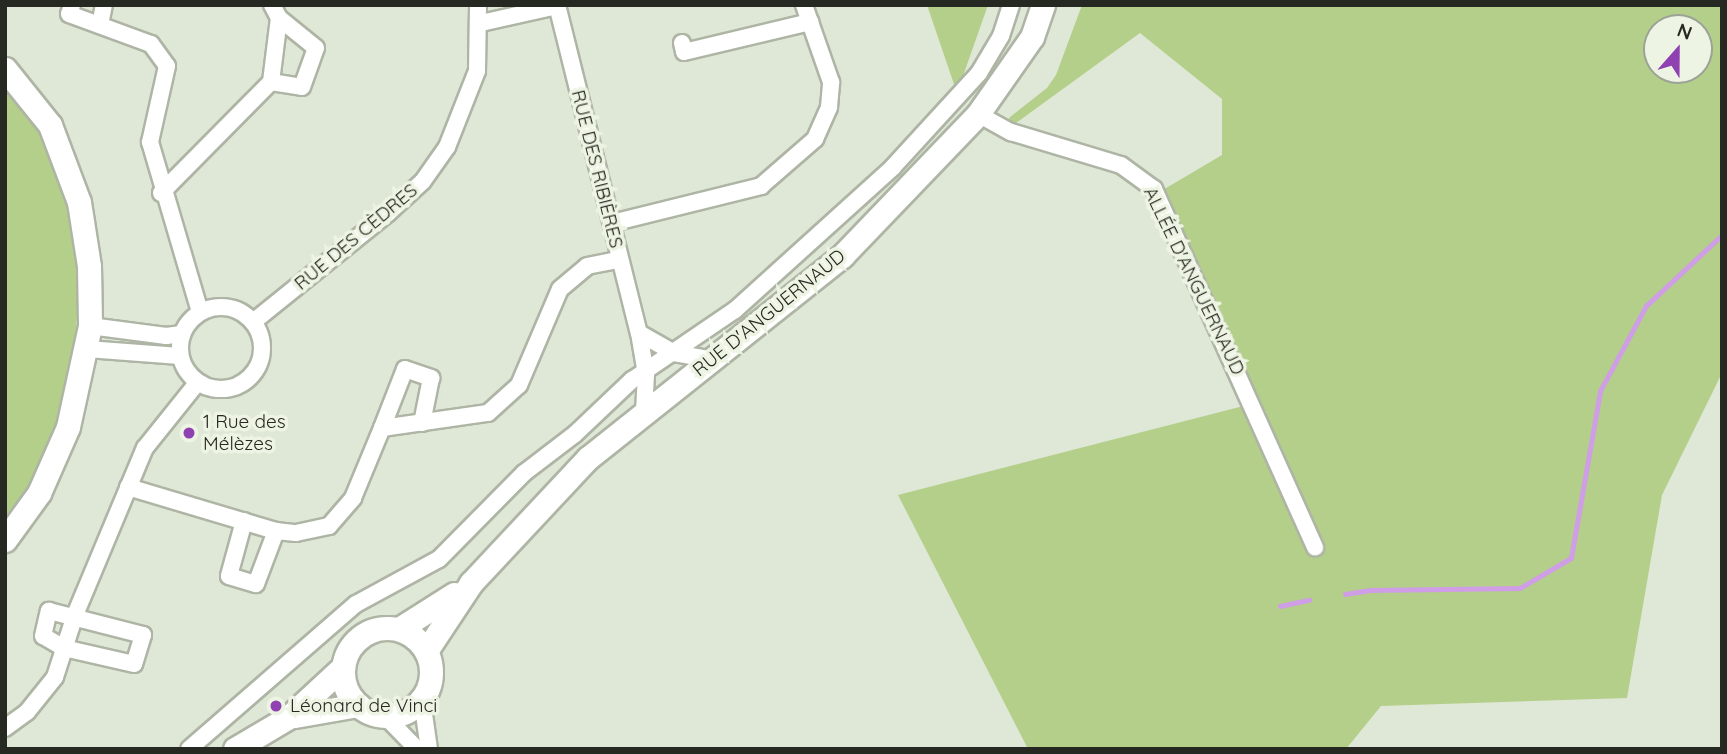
<!DOCTYPE html>
<html>
<head>
<meta charset="utf-8">
<style>
	body { margin:0 }
	#map { position:relative; width:1727px; height:754px; overflow:hidden; background:#dfe7d6; font-family:Quicksand,sans-serif }
	div>[style] { position:absolute }
	.green>* { inset:0; background:#b3cf8a }
	.stream>* { height:4.5px; margin:-2.25px; padding:0 2.25px; transform-origin:2.25px; border-radius:2.25px; background:#cf9ee6 }
	.roads { filter:drop-shadow(2px 0 #aeb5a5) drop-shadow(-2px 0 #aeb5a5) drop-shadow(0 2px #aeb5a5) drop-shadow(0 -2px #aeb5a5) }
	.minor>* { height:16px; margin:-8px; padding:0 8px; transform-origin:8px; border-radius:8px; background:#fff }
	.minor>.ring { margin:-8px; padding:0; box-sizing:content-box; background:none; border:16px solid #fff; border-radius:50% }
	.secondary>* { height:23px; margin:-11.5px; padding:0 11.5px; transform-origin:11.5px; border-radius:11.5px; background:#fff }
	.secondary>.ring { margin:-11.5px; padding:0; box-sizing:content-box; background:none; border:23px solid #fff; border-radius:50% }
	.dots>* { width:19px; height:19px; translate:-50% -50%; box-sizing:border-box; border:4px solid #edf4e3; border-radius:50% }
	span { translate:-50% -50%; white-space:nowrap; text-align:center; line-height:1.15; -webkit-text-stroke:7px #edf4e3; paint-order:stroke }
	.street-label { font-size:19px; color:#262822 }
	.poi-label { font-size:19px; color:#262822 }
	.left { translate:0 -50%; text-align:left }
	.frame { position:absolute; inset:0; border:7px solid #262822; pointer-events:none }
	.north { position:absolute; left:1643px; top:14px; width:70px; height:70px; box-sizing:border-box; background:#edf4e3; border:2px solid #9da296; border-radius:50%; rotate:21deg; font-size:19px; font-weight:700; line-height:28px; text-align:center; color:#262822 }
	.north::after { content:''; display:block; margin:auto; width:24px; height:32px; background:#9041b1; clip-path:polygon(50% 0,100% 100%,50% 72%,0 100%) }
</style>
</head>
<body>
<div id="map">
	<div class="green">
		<i style="clip-path:polygon(927px 5px,988px 5px,957px 93px)"></i>
		<i style="clip-path:polygon(evenodd,1082px 5px,1722px 5px,1722px 373px,1662px 495px,1627px 698px,1381px 706px,1346px 749px,1028px 749px,898px 495px,1255px 403px,1151px 197px,1222px 155px,1222px 99px,1140px 33px,1001px 134px,1010px 117px,1047px 88px,1056px 75px,1082px 5px,1657px 28px,1699px 28px,1699px 70px,1657px 70px,1657px 28px)"></i>
		<i style="clip-path:polygon(5px 81px,40px 123px,66px 186px,80px 263px,73px 385px,41px 470px,5px 526px)"></i>
	</div>
	<div class="stream">
		<i style="left:1345px;top:594px;width:25px;rotate:-9deg"></i>
		<i style="left:1370px;top:590px;width:150px;rotate:-0.8deg"></i>
		<i style="left:1520px;top:588px;width:59px;rotate:-30.5deg"></i>
		<i style="left:1571px;top:558px;width:169px;rotate:-80.1deg"></i>
		<i style="left:1600px;top:391px;width:97px;rotate:-61.6deg"></i>
		<i style="left:1646px;top:306px;width:104px;rotate:-43.1deg"></i>
		<i style="left:1280px;top:606px;width:30px;rotate:-12deg"></i>
	</div>
	<div class="roads">
		<div class="minor">
			<i style="left:72px;top:5px;width:9px;rotate:108deg"></i>
			<i style="left:69px;top:14px;width:87px;rotate:20.1deg"></i>
			<i style="left:151px;top:44px;width:27px;rotate:54deg"></i>
			<i style="left:167px;top:66px;width:78px;rotate:102.6deg"></i>
			<i style="left:150px;top:142px;width:177px;rotate:73.6deg"></i>
			<i style="left:557px;top:5px;width:338px;rotate:76deg"></i>
			<i style="left:639px;top:333px;width:42px;rotate:80.3deg"></i>
			<i style="left:646px;top:374px;width:37px;rotate:93deg"></i>
			<i style="left:481px;top:23px;width:78px;rotate:-12.6deg"></i>
			<i style="left:100px;top:25px;width:20px;rotate:-79deg"></i>
			<i style="left:682px;top:43px;width:9px;rotate:77deg"></i>
			<i style="left:684px;top:52px;width:130px;rotate:-13.4deg"></i>
			<i style="left:271px;top:82px;width:31px;rotate:9deg"></i>
			<i style="left:302px;top:87px;width:41px;rotate:-70.3deg"></i>
			<i style="left:316px;top:48px;width:48px;rotate:-141deg"></i>
			<i style="left:978px;top:114px;width:38px;rotate:29deg"></i>
			<i style="left:1011px;top:132px;width:115px;rotate:16.7deg"></i>
			<i style="left:1121px;top:165px;width:41px;rotate:36deg"></i>
			<i style="left:1154px;top:189px;width:393px;rotate:65.8deg"></i>
			<i style="left:161px;top:193px;width:156px;rotate:-45.3deg"></i>
			<i style="left:271px;top:82px;width:64px;rotate:-82.9deg"></i>
			<i style="left:279px;top:18px;width:15px;rotate:-118deg"></i>
			<i style="left:612px;top:223px;width:154px;rotate:-13.9deg"></i>
			<i style="left:761px;top:186px;width:72px;rotate:-41deg"></i>
			<i style="left:815px;top:139px;width:35px;rotate:-66deg"></i>
			<i style="left:829px;top:107px;width:25px;rotate:-85deg"></i>
			<i style="left:831px;top:82px;width:82px;rotate:-109.3deg"></i>
			<i class="ring" style="left:180px;top:307px;width:66px;height:66px"></i>
			<i style="left:253px;top:322px;width:174px;rotate:-38.9deg"></i>
			<i style="left:388px;top:213px;width:47px;rotate:-42.4deg"></i>
			<i style="left:423px;top:181px;width:42px;rotate:-54.8deg"></i>
			<i style="left:447px;top:147px;width:82px;rotate:-68.5deg"></i>
			<i style="left:477px;top:71px;width:66px;rotate:-89.1deg"></i>
			<i style="left:90px;top:326px;width:77px;rotate:7.5deg"></i>
			<i style="left:166px;top:336px;width:16px;rotate:-7deg"></i>
			<i style="left:639px;top:333px;width:40px;rotate:29.7deg"></i>
			<i style="left:674px;top:353px;width:40px;rotate:10deg"></i>
			<i style="left:87px;top:349px;width:93px;rotate:4.3deg"></i>
			<i style="left:382px;top:428px;width:63px;rotate:-68.7deg"></i>
			<i style="left:405px;top:369px;width:28px;rotate:19deg"></i>
			<i style="left:431px;top:378px;width:46px;rotate:101.3deg"></i>
			<i style="left:128px;top:487px;width:154px;rotate:16.6deg"></i>
			<i style="left:276px;top:531px;width:20px;rotate:6deg"></i>
			<i style="left:296px;top:533px;width:34px;rotate:-12deg"></i>
			<i style="left:329px;top:526px;width:37px;rotate:-49deg"></i>
			<i style="left:353px;top:498px;width:76px;rotate:-67.5deg"></i>
			<i style="left:382px;top:428px;width:107px;rotate:-8.1deg"></i>
			<i style="left:488px;top:413px;width:42px;rotate:-42.1deg"></i>
			<i style="left:519px;top:385px;width:104px;rotate:-66.9deg"></i>
			<i style="left:560px;top:289px;width:35px;rotate:-40deg"></i>
			<i style="left:587px;top:266px;width:33px;rotate:-11deg"></i>
			<i style="left:244px;top:521px;width:57px;rotate:105.3deg"></i>
			<i style="left:229px;top:576px;width:28px;rotate:17deg"></i>
			<i style="left:256px;top:584px;width:57px;rotate:-69.3deg"></i>
			<i style="left:49px;top:611px;width:97px;rotate:14.3deg"></i>
			<i style="left:143px;top:635px;width:30px;rotate:107deg"></i>
			<i style="left:134px;top:664px;width:72px;rotate:-167.1deg"></i>
			<i style="left:64px;top:648px;width:24px;rotate:-150deg"></i>
			<i style="left:43px;top:636px;width:26px;rotate:-77deg"></i>
			<i style="left:422px;top:700px;width:49px;rotate:81.9deg"></i>
			<i style="left:385px;top:716px;width:46px;rotate:45.9deg"></i>
			<i style="left:5px;top:728px;width:27px;rotate:-36deg"></i>
			<i style="left:27px;top:712px;width:45px;rotate:-51.3deg"></i>
			<i style="left:55px;top:677px;width:65px;rotate:-72.1deg"></i>
			<i style="left:75px;top:615px;width:181px;rotate:-67.3deg"></i>
			<i style="left:145px;top:448px;width:83px;rotate:-51.3deg"></i>
			<i style="left:189px;top:749px;width:221px;rotate:-41deg"></i>
			<i style="left:356px;top:604px;width:94px;rotate:-28.5deg"></i>
			<i style="left:439px;top:559px;width:121px;rotate:-45.3deg"></i>
			<i style="left:524px;top:473px;width:64px;rotate:-37.4deg"></i>
			<i style="left:575px;top:434px;width:79px;rotate:-43.5deg"></i>
			<i style="left:632px;top:380px;width:125px;rotate:-34.2deg"></i>
			<i style="left:735px;top:310px;width:212px;rotate:-42.1deg"></i>
			<i style="left:892px;top:168px;width:129px;rotate:-47.5deg"></i>
			<i style="left:979px;top:73px;width:43px;rotate:-59.3deg"></i>
			<i style="left:1001px;top:36px;width:33px;rotate:-72deg"></i>
		</div>
		<div class="secondary">
			<i style="left:5px;top:69px;width:72px;rotate:51.2deg"></i>
			<i style="left:50px;top:125px;width:82px;rotate:69.4deg"></i>
			<i style="left:79px;top:202px;width:65px;rotate:81.1deg"></i>
			<i style="left:89px;top:266px;width:60px;rotate:89deg"></i>
			<i style="left:90px;top:326px;width:103px;rotate:102.3deg"></i>
			<i style="left:68px;top:427px;width:72px;rotate:113.7deg"></i>
			<i style="left:39px;top:493px;width:58px;rotate:125.9deg"></i>
			<i class="ring" style="left:343px;top:628px;width:65px;height:65px"></i>
			<i style="left:399px;top:629px;width:65px;rotate:-32.5deg"></i>
			<i style="left:426px;top:651px;width:82px;rotate:-56.5deg"></i>
			<i style="left:471px;top:583px;width:171px;rotate:-46.9deg"></i>
			<i style="left:588px;top:458px;width:325px;rotate:-38.5deg"></i>
			<i style="left:842px;top:256px;width:197px;rotate:-46.2deg"></i>
			<i style="left:978px;top:114px;width:94px;rotate:-55deg"></i>
			<i style="left:1032px;top:37px;width:34px;rotate:-71deg"></i>
			<i style="left:295px;top:716px;width:64px;rotate:-9.9deg"></i>
			<i style="left:235px;top:749px;width:63px;rotate:-30.7deg"></i>
			<i style="left:289px;top:717px;width:74px;rotate:-42.8deg"></i>
		</div>
	</div>
	<div class="dots">
		<i style="left:189px;top:433px;background:#9041b1"></i>
		<i style="left:276px;top:706px;background:#9041b1"></i>
	</div>
	<div class="street-label">
		<span style="left:597px;top:169px;rotate:76deg">RUE DES RIBIÈRES</span>
		<span style="left:356px;top:237px;rotate:-40deg">RUE DES CÈDRES</span>
		<span style="left:1194px;top:281px;rotate:64deg">ALLÉE D'ANGUERNAUD</span>
		<span style="left:769px;top:313px;rotate:-39deg">RUE D'ANGUERNAUD</span>
	</div>
	<div class="poi-label">
		<span class="left" style="left:203px;top:433px">1 Rue des<br>Mélèzes</span>
		<span class="left" style="left:290px;top:706px">Léonard de Vinci</span>
	</div>
	<div class="frame"></div>
	<div class="north">N</div>
</div>
</body>
</html>
